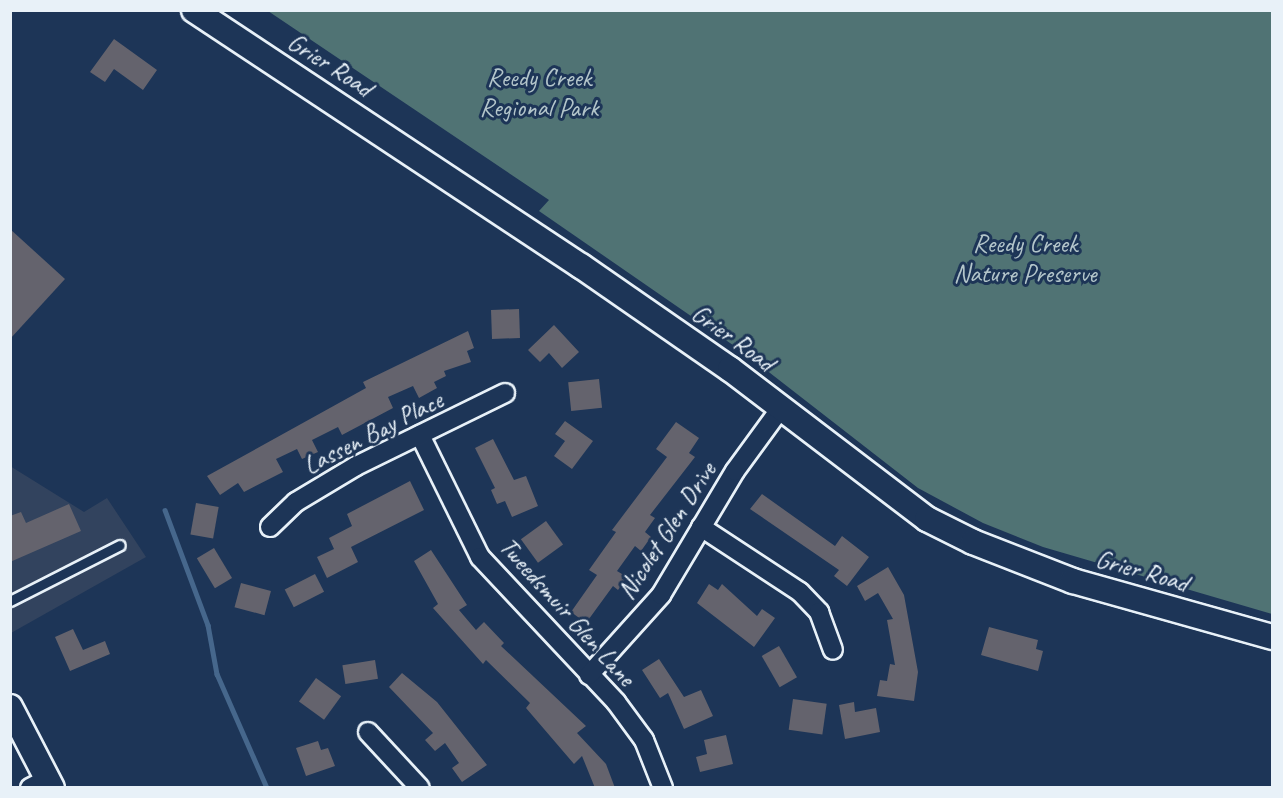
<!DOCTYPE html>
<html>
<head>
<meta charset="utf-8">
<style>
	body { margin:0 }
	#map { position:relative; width:1283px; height:798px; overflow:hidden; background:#1d3557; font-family:Caveat,sans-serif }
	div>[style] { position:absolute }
	.built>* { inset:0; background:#32435e }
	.green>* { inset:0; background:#507374 }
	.stream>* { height:4.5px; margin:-2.25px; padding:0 2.25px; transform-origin:2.25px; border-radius:2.25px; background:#46678c }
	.building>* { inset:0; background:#64636d; transform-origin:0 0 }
	.roads { filter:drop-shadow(2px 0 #e8f1f8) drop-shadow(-2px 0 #e8f1f8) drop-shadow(0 2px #e8f1f8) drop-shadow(0 -2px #e8f1f8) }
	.lane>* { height:9px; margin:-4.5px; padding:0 4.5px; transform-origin:4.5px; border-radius:4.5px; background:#1d3557 }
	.street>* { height:18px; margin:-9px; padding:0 9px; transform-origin:9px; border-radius:9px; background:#1d3557 }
	.secondary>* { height:24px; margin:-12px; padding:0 12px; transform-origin:12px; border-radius:12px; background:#1d3557 }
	span { translate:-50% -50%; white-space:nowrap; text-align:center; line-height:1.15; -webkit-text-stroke:6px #1d3557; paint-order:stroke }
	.street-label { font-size:26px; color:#e8f1f8 }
	.park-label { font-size:26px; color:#b3c5ca }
	.frame { position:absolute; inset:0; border:12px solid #e8f1f8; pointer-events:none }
</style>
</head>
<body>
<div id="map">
	<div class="built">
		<i style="clip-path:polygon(10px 466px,84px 512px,107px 498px,146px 557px,11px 633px)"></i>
	</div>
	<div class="green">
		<i style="clip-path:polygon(268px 11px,1272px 11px,1272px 614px,1043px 547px,983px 523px,918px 488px,743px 352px,539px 211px,549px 200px)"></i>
	</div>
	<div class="stream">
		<i style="left:165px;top:510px;width:123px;rotate:69.5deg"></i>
		<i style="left:208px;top:625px;width:50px;rotate:79.6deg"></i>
		<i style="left:217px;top:674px;width:124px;rotate:66.3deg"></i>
	</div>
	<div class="building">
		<i style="clip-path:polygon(114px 39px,157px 70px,143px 90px,114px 69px,105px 82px,90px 72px)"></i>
		<i style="clip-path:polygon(10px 229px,65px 279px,10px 339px)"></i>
		<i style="left:519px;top:309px;width:29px;height:28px;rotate:88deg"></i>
		<i style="clip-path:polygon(554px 325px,579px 352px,562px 368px,549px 353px,540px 362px,528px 350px)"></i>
		<i style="clip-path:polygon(468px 331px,474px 348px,467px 351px,471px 362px,444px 371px,446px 376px,434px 382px,437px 388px,419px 398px,413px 386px,388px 397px,393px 408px,342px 435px,338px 427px,312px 440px,318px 452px,302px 459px,297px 449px,276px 459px,283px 472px,244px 492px,238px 483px,220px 495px,207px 476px,366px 388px,363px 382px)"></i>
		<i style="left:599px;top:379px;width:29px;height:31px;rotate:84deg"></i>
		<i style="clip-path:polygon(565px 421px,593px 441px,572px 469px,554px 456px,565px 441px,555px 434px)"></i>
		<i style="clip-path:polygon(676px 422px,699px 438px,689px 453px,695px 457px,650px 515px,655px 518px,645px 532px,651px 537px,641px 551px,635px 546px,617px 571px,627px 577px,618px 590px,613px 586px,586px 623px,571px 612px,597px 575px,589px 570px,616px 532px,612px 530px,667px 457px,656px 449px)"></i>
		<i style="clip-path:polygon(493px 439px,514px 480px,526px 476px,538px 506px,512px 517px,505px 501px,497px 504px,491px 490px,495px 488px,475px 448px)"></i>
		<i style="clip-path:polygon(410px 481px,424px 510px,351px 547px,358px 562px,327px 578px,317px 557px,334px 549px,329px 538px,352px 526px,347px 514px)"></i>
		<i style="clip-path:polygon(762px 494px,835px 546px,842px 536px,869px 557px,847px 586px,834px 576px,839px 570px,750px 509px)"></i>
		<i style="left:196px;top:503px;width:23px;height:32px;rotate:10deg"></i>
		<i style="clip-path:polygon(69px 504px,81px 531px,10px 562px,10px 516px,21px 512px,26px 523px)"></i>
		<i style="left:546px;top:521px;width:29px;height:31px;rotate:54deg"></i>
		<i style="left:214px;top:548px;width:35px;height:20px;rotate:59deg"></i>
		<i style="clip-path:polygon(431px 550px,467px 605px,459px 610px,476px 630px,484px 622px,504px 643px,501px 646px,586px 726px,577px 733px,606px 764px,615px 788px,595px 788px,582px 756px,574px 764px,526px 708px,530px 703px,486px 660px,483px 664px,433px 608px,438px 604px,414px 561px)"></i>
		<i style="clip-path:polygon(888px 567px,904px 595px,918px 672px,914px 701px,877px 696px,880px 680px,887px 681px,890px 664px,895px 665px,887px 620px,893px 619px,878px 593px,865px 601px,857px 586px)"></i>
		<i style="left:315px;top:574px;width:20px;height:34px;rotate:63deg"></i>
		<i style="left:241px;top:583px;width:31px;height:25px;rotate:15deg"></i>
		<i style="clip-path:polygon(709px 584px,718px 590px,722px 584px,757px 616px,762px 609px,775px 618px,754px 647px,697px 603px)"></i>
		<i style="clip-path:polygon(989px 627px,1038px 640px,1036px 649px,1043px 651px,1038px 671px,981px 655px)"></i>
		<i style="clip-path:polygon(73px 629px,83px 650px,105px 641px,110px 654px,70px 671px,55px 637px)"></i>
		<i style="left:779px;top:646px;width:36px;height:20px;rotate:60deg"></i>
		<i style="clip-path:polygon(659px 659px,684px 697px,701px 690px,713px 716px,684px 729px,668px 693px,660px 698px,642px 670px)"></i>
		<i style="left:375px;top:660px;width:19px;height:33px;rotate:81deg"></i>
		<i style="clip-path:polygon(402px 673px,437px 702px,487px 765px,462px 782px,452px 768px,459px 763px,445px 743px,435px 751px,425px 740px,433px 733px,389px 687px)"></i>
		<i style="left:316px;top:678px;width:31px;height:29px;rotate:36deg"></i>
		<i style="left:793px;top:699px;width:34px;height:31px;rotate:8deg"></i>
		<i style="clip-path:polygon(854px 702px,855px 712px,876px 708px,880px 732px,845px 739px,839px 705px)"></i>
		<i style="clip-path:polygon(726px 735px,733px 764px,700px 772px,696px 757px,707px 754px,704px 740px)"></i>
		<i style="clip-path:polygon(318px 741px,321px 750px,328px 748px,335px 766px,306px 776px,296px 748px)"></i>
	</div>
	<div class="roads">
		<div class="lane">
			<i style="left:10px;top:601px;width:123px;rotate:-27deg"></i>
		</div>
		<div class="street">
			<i style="left:420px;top:435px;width:136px;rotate:63.8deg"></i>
			<i style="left:480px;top:557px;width:199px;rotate:46.8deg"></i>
			<i style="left:616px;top:702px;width:47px;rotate:53.6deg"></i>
			<i style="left:644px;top:740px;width:52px;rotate:68.4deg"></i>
			<i style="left:270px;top:527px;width:36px;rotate:-44deg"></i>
			<i style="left:296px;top:502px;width:70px;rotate:-31deg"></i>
			<i style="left:356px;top:466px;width:166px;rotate:-26.1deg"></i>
			<i style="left:701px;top:527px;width:118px;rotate:33.3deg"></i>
			<i style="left:800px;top:592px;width:28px;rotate:46deg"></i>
			<i style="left:819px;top:612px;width:40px;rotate:69.8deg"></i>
			<i style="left:589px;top:675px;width:108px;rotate:-48deg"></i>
			<i style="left:661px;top:595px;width:144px;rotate:-59.2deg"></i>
			<i style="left:735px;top:471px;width:78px;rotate:-53.9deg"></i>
			<i style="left:368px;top:732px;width:76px;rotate:47.1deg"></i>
			<i style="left:30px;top:788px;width:19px;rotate:-28deg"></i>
		</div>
		<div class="secondary">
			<i style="left:194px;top:10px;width:464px;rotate:33.5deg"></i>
			<i style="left:581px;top:266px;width:181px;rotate:34.7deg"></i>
			<i style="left:730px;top:369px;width:248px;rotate:37.3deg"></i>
			<i style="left:927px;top:519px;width:51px;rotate:26.6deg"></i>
			<i style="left:973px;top:542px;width:107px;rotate:21.3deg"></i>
			<i style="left:1073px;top:581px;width:207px;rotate:15.7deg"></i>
			<i style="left:10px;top:707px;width:91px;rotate:62.6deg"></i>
		</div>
	</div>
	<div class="street-label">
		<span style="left:330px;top:65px;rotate:33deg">Grier Road</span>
		<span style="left:733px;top:338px;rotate:36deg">Grier Road</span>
		<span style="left:373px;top:433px;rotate:-27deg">Lassen Bay Place</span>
		<span style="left:667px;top:531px;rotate:-57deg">Nicolet Glen Drive</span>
		<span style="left:1142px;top:571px;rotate:16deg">Grier Road</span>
		<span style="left:567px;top:612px;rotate:48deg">Tweedsmuir Glen Lane</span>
	</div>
	<div class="park-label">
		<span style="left:539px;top:93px">Reedy Creek<br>Regional Park</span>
		<span style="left:1025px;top:259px">Reedy Creek<br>Nature Preserve</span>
	</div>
	<div class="frame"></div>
</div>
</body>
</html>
